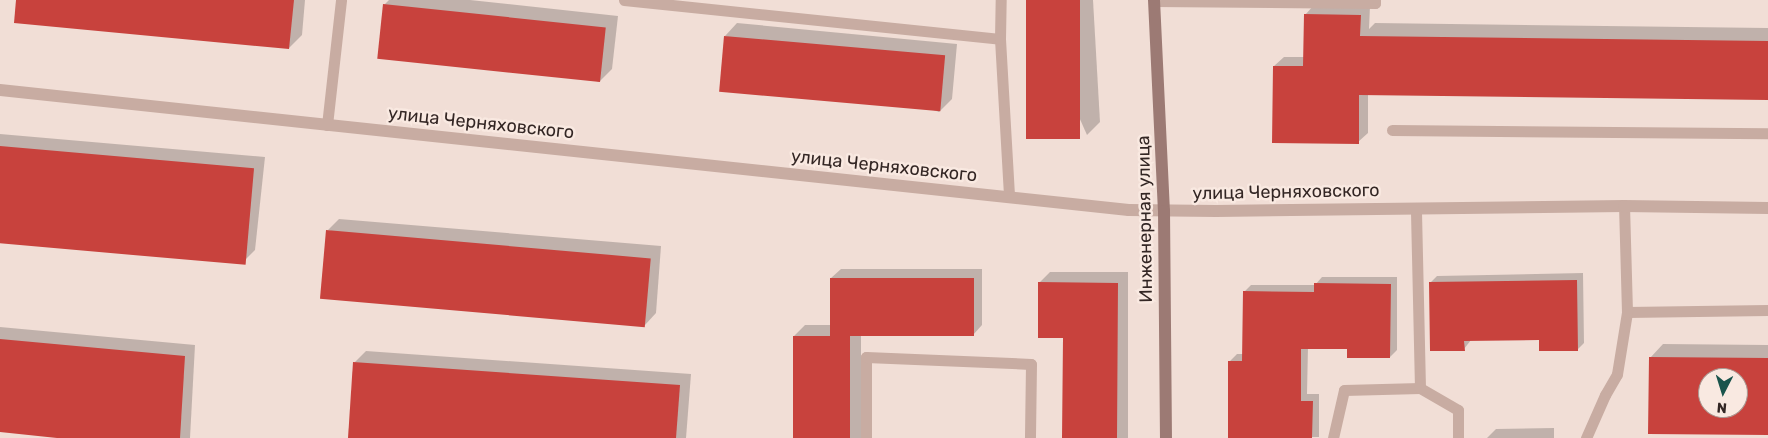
<!DOCTYPE html>
<html>
<head>
<meta charset="utf-8">
<style>
	body { margin:0 }
	#map { position:relative; width:1768px; height:438px; overflow:hidden; background:#f1ded6; font-family:Rubik,sans-serif }
	div>[style] { position:absolute }
	.shadow>* { inset:0; background:#0003 }
	.building>* { inset:0; background:#c8423d; transform-origin:0 0 }
	.lane>* { height:11px; margin:-5.5px; padding:0 5.5px; transform-origin:5.5px; border-radius:5.5px; background:#c8aca2 }
	.street>* { height:12px; margin:-6px; padding:0 6px; transform-origin:6px; border-radius:6px; background:#c8aca2 }
	.secondary>* { height:12px; margin:-6px; padding:0 6px; transform-origin:6px; border-radius:6px; background:#9c7a74 }
	span { translate:-50% -50%; white-space:nowrap; text-align:center; line-height:1.15; -webkit-text-stroke:5px #f9e9e1; paint-order:stroke }
	.street-label { font-size:18px; color:#332624 }
	.north { position:absolute; left:1698px; top:368px; width:50px; height:50px; box-sizing:border-box; background:#f9e9e1; border:1px solid #aa9b95; border-radius:50%; rotate:185deg; font-size:14px; font-weight:700; line-height:20px; text-align:center; color:#332624 }
	.north::after { content:''; display:block; margin:auto; width:18px; height:22px; background:#1a544c; clip-path:polygon(50% 0,100% 100%,50% 72%,0 100%) }
</style>
</head>
<body>
<div id="map">
	<div class="shadow">
		<i style="clip-path:polygon(18px 0,305px 0,302px 35px,289px 48px)"></i>
		<i style="clip-path:polygon(389px 0,470px 0,618px 16px,612px 69px,599px 82px,384px 5px)"></i>
		<i style="clip-path:polygon(1027px 0,1093px 0,1100px 122px,1087px 135px)"></i>
		<i style="clip-path:polygon(1314px 5px,1370px 6px,1369px 29px,1375px 23px,1768px 28px,1768px 99px,1368px 94px,1368px 133px,1358px 142px,1274px 66px,1284px 57px,1304px 57px,1305px 15px)"></i>
		<i style="clip-path:polygon(737px 23px,957px 44px,952px 99px,939px 112px,725px 36px)"></i>
		<i style="clip-path:polygon(0 134px,265px 157px,255px 250px,244px 261px,0 241px)"></i>
		<i style="clip-path:polygon(339px 219px,661px 246px,656px 313px,645px 325px,328px 230px)"></i>
		<i style="clip-path:polygon(841px 269px,982px 269px,982px 325px,973px 335px,861px 335px,861px 438px,794px 438px,794px 336px,805px 325px,831px 325px,831px 278px)"></i>
		<i style="clip-path:polygon(1050px 272px,1128px 272px,1128px 438px,1064px 438px,1064px 337px,1039px 283px)"></i>
		<i style="clip-path:polygon(1583px 273px,1584px 343px,1577px 350px,1540px 338px,1471px 340px,1464px 349px,1430px 283px,1437px 276px)"></i>
		<i style="clip-path:polygon(1322px 277px,1397px 277px,1397px 350px,1390px 357px,1348px 348px,1308px 347px,1307px 394px,1319px 394px,1319px 437px,1229px 438px,1230px 361px,1237px 354px,1244px 354px,1244px 292px,1251px 285px,1315px 285px)"></i>
		<i style="clip-path:polygon(0 327px,195px 345px,190px 438px,69px 438px,0 431px)"></i>
		<i style="clip-path:polygon(evenodd,1663px 344px,1768px 345px,1768px 434px,1649px 433px,1650px 358px,1663px 344px,1708px 378px,1738px 378px,1738px 408px,1708px 408px,1708px 378px)"></i>
		<i style="clip-path:polygon(366px 351px,691px 374px,686px 438px,349px 438px,355px 362px)"></i>
		<i style="clip-path:polygon(1554px 428px,1554px 438px,1487px 438px,1496px 429px)"></i>
	</div>
	<div class="building">
		<i style="clip-path:polygon(16px 0,294px 0,289px 49px,14px 23px)"></i>
		<i style="left:1026px;top:0;width:54px;height:139px"></i>
		<i style="left:383px;top:4px;width:224px;height:55px;rotate:6deg"></i>
		<i style="clip-path:polygon(1304px 14px,1361px 15px,1360px 36px,1768px 41px,1768px 100px,1359px 95px,1359px 144px,1272px 143px,1273px 66px,1303px 66px)"></i>
		<i style="left:724px;top:36px;width:222px;height:56px;rotate:5deg"></i>
		<i style="left:0;top:146px;width:255px;height:97px;rotate:5deg"></i>
		<i style="left:326px;top:230px;width:326px;height:69px;rotate:5deg"></i>
		<i style="clip-path:polygon(830px 278px,974px 278px,974px 336px,850px 336px,850px 438px,793px 438px,793px 336px,830px 336px)"></i>
		<i style="clip-path:polygon(1577px 280px,1578px 351px,1539px 351px,1539px 340px,1464px 341px,1465px 351px,1430px 351px,1429px 282px)"></i>
		<i style="clip-path:polygon(1038px 282px,1118px 283px,1117px 438px,1062px 438px,1063px 338px,1038px 338px)"></i>
		<i style="clip-path:polygon(1314px 283px,1391px 284px,1390px 358px,1347px 358px,1347px 349px,1301px 349px,1301px 401px,1313px 401px,1312px 438px,1228px 438px,1228px 361px,1242px 361px,1243px 291px,1314px 292px)"></i>
		<i style="clip-path:polygon(0 339px,185px 356px,180px 438px,57px 438px,0 432px)"></i>
		<i style="clip-path:polygon(evenodd,1649px 357px,1768px 358px,1768px 435px,1648px 434px,1649px 357px,1708px 378px,1738px 378px,1738px 408px,1708px 408px,1708px 378px)"></i>
		<i style="clip-path:polygon(353px 362px,680px 385px,676px 438px,348px 438px)"></i>
	</div>
	<div class="lane">
		<i style="left:624px;top:0;width:378px;rotate:5.9deg"></i>
		<i style="left:1000px;top:39px;width:158px;rotate:86.7deg"></i>
		<i style="left:1154px;top:1px;width:221px;rotate:0.5deg"></i>
		<i style="left:1375px;top:3px;width:3px;rotate:-90deg"></i>
		<i style="left:1000px;top:39px;width:39px;rotate:-89deg"></i>
		<i style="left:327px;top:125px;width:126px;rotate:-83.6deg"></i>
		<i style="left:1392px;top:130px;width:376px;rotate:0.5deg"></i>
		<i style="left:1627px;top:312px;width:141px;rotate:-0.8deg"></i>
		<i style="left:1420px;top:388px;width:44px;rotate:30.1deg"></i>
		<i style="left:1458px;top:410px;width:28px;rotate:90deg"></i>
		<i style="left:866px;top:438px;width:81px;rotate:-90deg"></i>
		<i style="left:866px;top:357px;width:165px;rotate:2.4deg"></i>
		<i style="left:1031px;top:364px;width:74px;rotate:90.8deg"></i>
		<i style="left:1333px;top:438px;width:49px;rotate:-77.1deg"></i>
		<i style="left:1344px;top:390px;width:76px;rotate:-1.5deg"></i>
		<i style="left:1420px;top:388px;width:180px;rotate:-91.3deg"></i>
		<i style="left:1586px;top:438px;width:47px;rotate:-66.2deg"></i>
		<i style="left:1605px;top:395px;width:24px;rotate:-60deg"></i>
		<i style="left:1617px;top:374px;width:63px;rotate:-80.8deg"></i>
		<i style="left:1627px;top:312px;width:106px;rotate:-91.6deg"></i>
	</div>
	<div class="street">
		<i style="left:0;top:90px;width:1135px;rotate:6.07deg"></i>
		<i style="left:1129px;top:210px;width:87px;rotate:0.7deg"></i>
		<i style="left:1216px;top:211px;width:408px;rotate:-0.7deg"></i>
		<i style="left:1624px;top:206px;width:144px;rotate:0.8deg"></i>
	</div>
	<div class="secondary">
		<i style="left:1154px;top:0;width:211px;rotate:87.3deg"></i>
		<i style="left:1164px;top:211px;width:227px;rotate:89.5deg"></i>
	</div>
	<div class="street-label">
		<span style="left:481px;top:123px;rotate:6deg">улица Черняховского</span>
		<span style="left:884px;top:166px;rotate:6deg">улица Черняховского</span>
		<span style="left:1286px;top:192px;rotate:-1deg">улица Черняховского</span>
		<span style="left:1145px;top:219px;rotate:-91deg">Инженерная улица</span>
	</div>
	<div class="north">N</div>
</div>
</body>
</html>
